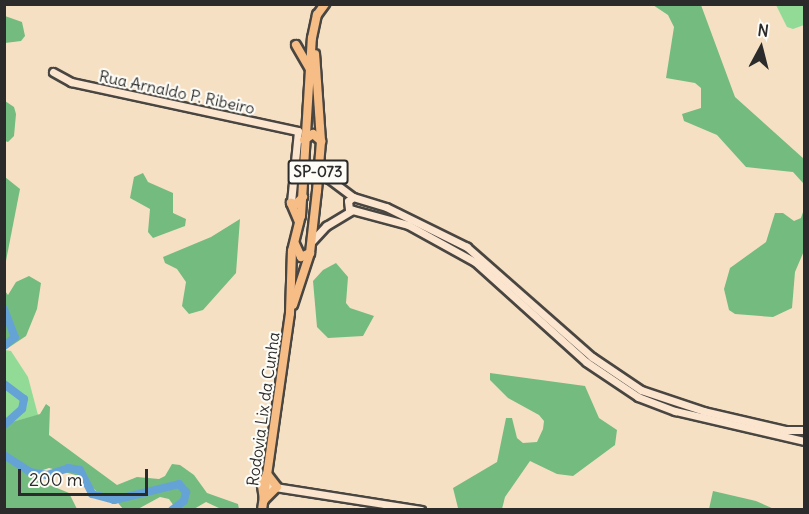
<!DOCTYPE html>
<html>
<head>
<meta charset="utf-8">
<style>
	body { margin:0 }
	#map { position:relative; width:809px; height:514px; overflow:hidden; background:#f5e0c4; font-family:Delius,sans-serif }
	div>[style] { position:absolute }
	.green>* { inset:0; background:#91db97 }
	.forest>* { inset:0; background:#74bb80 }
	.river>* { height:8px; margin:-4px; padding:0 4px; transform-origin:4px; border-radius:4px; background:#65a3d7 }
	.roads { filter:drop-shadow(2px 0 #494642) drop-shadow(-2px 0 #494642) drop-shadow(0 2px #494642) drop-shadow(0 -2px #494642) }
	.secondary>* { height:7px; margin:-3.5px; padding:0 3.5px; transform-origin:3.5px; border-radius:3.5px; background:#fbe5cf }
	.primary>* { height:8px; margin:-4px; padding:0 4px; transform-origin:4px; border-radius:4px; background:#f6be86 }
	span { translate:-50% -50%; white-space:nowrap; text-align:center; line-height:1.15; -webkit-text-stroke:4.5px #fdfcf7; paint-order:stroke }
	.shield-label span { padding:2px 4px; background:#fdfcf7; border:2px solid; border-radius:4px; -webkit-text-stroke-width:0 }
	.shield-label { font-size:15px; color:#2b2b2b; font-weight:700 }
	.street-label { font-size:16px; color:#2b2b2b }
	.frame { position:absolute; inset:0; border:6px solid #2b2b2b; pointer-events:none }
	.north { position:absolute; left:731px; top:18px; width:60px; height:60px; -webkit-text-stroke:4px #fdfcf7; paint-order:stroke; rotate:7deg; font-size:16px; font-weight:700; line-height:24px; text-align:center; color:#2b2b2b }
	.north::after { content:''; display:block; margin:auto; width:21px; height:27px; background:#2b2b2b; clip-path:polygon(50% 0,100% 100%,50% 72%,0 100%) }
	.scale { position:absolute; left:18px; top:469px; width:130px; height:27px; box-sizing:border-box; border:3px solid #2b2b2b; border-top:0; padding-left:8px; font-size:18px; line-height:21px; white-space:nowrap; color:#2b2b2b; -webkit-text-stroke:4px #fdfcf7; paint-order:stroke }
</style>
</head>
<body>
<div id="map">
	<div class="green">
		<i style="clip-path:polygon(776px 5px,804px 5px,804px 25px,793px 29px,787px 27px)"></i>
		<i style="clip-path:polygon(5px 350px,11px 351px,28px 377px,38px 415px,5px 424px)"></i>
	</div>
	<div class="forest">
		<i style="clip-path:polygon(653px 5px,701px 5px,735px 97px,804px 159px,804px 197px,803px 183px,793px 172px,746px 167px,717px 135px,684px 121px,682px 114px,701px 108px,701px 88px,695px 83px,666px 78px,674px 27px,668px 15px)"></i>
		<i style="clip-path:polygon(5px 16px,22px 22px,25px 36px,21px 41px,5px 43px)"></i>
		<i style="clip-path:polygon(5px 101px,14px 107px,16px 114px,14px 136px,8px 142px,5px 141px)"></i>
		<i style="clip-path:polygon(143px 173px,148px 182px,173px 193px,173px 213px,186px 219px,185px 226px,153px 238px,148px 232px,150px 209px,130px 198px,134px 177px)"></i>
		<i style="clip-path:polygon(5px 177px,20px 189px,5px 266px)"></i>
		<i style="clip-path:polygon(804px 209px,804px 251px,795px 272px,792px 308px,773px 317px,735px 314px,729px 310px,724px 289px,730px 268px,766px 242px,775px 213px,783px 213px,794px 221px,801px 218px)"></i>
		<i style="clip-path:polygon(240px 219px,236px 273px,203px 310px,189px 314px,182px 306px,186px 282px,177px 269px,165px 263px,163px 257px,211px 237px)"></i>
		<i style="clip-path:polygon(336px 263px,348px 277px,346px 303px,350px 308px,374px 316px,363px 336px,328px 338px,317px 327px,313px 281px,323px 270px)"></i>
		<i style="clip-path:polygon(29px 276px,41px 283px,37px 309px,26px 336px,5px 350px,5px 291px,8px 295px,16px 282px)"></i>
		<i style="clip-path:polygon(490px 373px,585px 386px,599px 418px,617px 430px,615px 445px,573px 476px,557px 474px,530px 461px,505px 497px,502px 509px,458px 508px,453px 488px,497px 462px,506px 418px,512px 418px,517px 438px,523px 443px,537px 442px,543px 429px,544px 421px,539px 415px,508px 398px,490px 380px)"></i>
		<i style="clip-path:polygon(46px 404px,50px 407px,49px 435px,117px 485px,137px 477px,159px 479px,165px 476px,172px 464px,180px 465px,194px 475px,207px 493px,238px 504px,239px 509px,221px 509px,206px 502px,194px 509px,176px 509px,169px 499px,160px 497px,138px 509px,123px 509px,114px 498px,96px 491px,83px 477px,49px 468px,37px 472px,40px 481px,69px 493px,77px 509px,5px 509px,5px 424px,40px 414px)"></i>
		<i style="clip-path:polygon(713px 491px,756px 501px,774px 509px,709px 509px)"></i>
	</div>
	<div class="river">
		<i style="left:4px;top:309px;width:30px;rotate:69deg"></i>
		<i style="left:15px;top:337px;width:14px;rotate:141deg"></i>
		<i style="left:4px;top:384px;width:25px;rotate:37deg"></i>
		<i style="left:24px;top:399px;width:10px;rotate:101deg"></i>
		<i style="left:22px;top:409px;width:24px;rotate:138deg"></i>
		<i style="left:4px;top:455px;width:31px;rotate:33deg"></i>
		<i style="left:30px;top:472px;width:17px;rotate:10deg"></i>
		<i style="left:47px;top:475px;width:22px;rotate:-18deg"></i>
		<i style="left:68px;top:468px;width:12px;rotate:9deg"></i>
		<i style="left:80px;top:470px;width:27px;rotate:63deg"></i>
		<i style="left:92px;top:494px;width:23px;rotate:15deg"></i>
		<i style="left:114px;top:500px;width:67px;rotate:-13.8deg"></i>
		<i style="left:179px;top:484px;width:11px;rotate:49deg"></i>
		<i style="left:186px;top:492px;width:9px;rotate:103deg"></i>
		<i style="left:184px;top:501px;width:15px;rotate:143deg"></i>
	</div>
	<div class="roads">
		<div class="secondary">
			<i style="left:53px;top:72px;width:21px;rotate:29deg"></i>
			<i style="left:71px;top:82px;width:232px;rotate:12.2deg"></i>
			<i style="left:298px;top:131px;width:72px;rotate:95.6deg"></i>
			<i style="left:319px;top:164px;width:18px;rotate:56deg"></i>
			<i style="left:329px;top:179px;width:30px;rotate:37deg"></i>
			<i style="left:312px;top:241px;width:21px;rotate:-47deg"></i>
			<i style="left:326px;top:226px;width:31px;rotate:-31deg"></i>
			<i style="left:804px;top:430px;width:19px;rotate:180deg"></i>
			<i style="left:785px;top:430px;width:83px;rotate:-166.8deg"></i>
			<i style="left:704px;top:411px;width:66px;rotate:-161.6deg"></i>
			<i style="left:641px;top:390px;width:59px;rotate:-146deg"></i>
			<i style="left:592px;top:357px;width:167px;rotate:-138.7deg"></i>
			<i style="left:467px;top:247px;width:90px;rotate:-153.7deg"></i>
			<i style="left:386px;top:207px;width:34px;rotate:-163deg"></i>
			<i style="left:353px;top:197px;width:6px;rotate:141deg"></i>
			<i style="left:348px;top:201px;width:8px;rotate:83deg"></i>
			<i style="left:349px;top:209px;width:61px;rotate:15.2deg"></i>
			<i style="left:408px;top:225px;width:77px;rotate:28.9deg"></i>
			<i style="left:475px;top:262px;width:149px;rotate:42deg"></i>
			<i style="left:586px;top:362px;width:63px;rotate:33.9deg"></i>
			<i style="left:638px;top:397px;width:40px;rotate:21deg"></i>
			<i style="left:675px;top:411px;width:132px;rotate:13.1deg"></i>
			<i style="left:262px;top:485px;width:161px;rotate:8.9deg"></i>
		</div>
		<div class="primary">
			<i style="left:296px;top:45px;width:28px;rotate:60deg"></i>
			<i style="left:304px;top:140px;width:11px;rotate:-34deg"></i>
			<i style="left:313px;top:134px;width:11px;rotate:41deg"></i>
			<i style="left:299px;top:222px;width:21px;rotate:-113deg"></i>
			<i style="left:291px;top:203px;width:5px;rotate:11deg"></i>
			<i style="left:296px;top:204px;width:10px;rotate:-45deg"></i>
			<i style="left:295px;top:244px;width:14px;rotate:65deg"></i>
			<i style="left:301px;top:257px;width:10px;rotate:-24deg"></i>
			<i style="left:293px;top:305px;width:55px;rotate:-71.9deg"></i>
			<i style="left:310px;top:253px;width:62px;rotate:-83.6deg"></i>
			<i style="left:317px;top:191px;width:50px;rotate:-85.4deg"></i>
			<i style="left:321px;top:141px;width:87px;rotate:-93.9deg"></i>
			<i style="left:267px;top:474px;width:16px;rotate:52deg"></i>
			<i style="left:277px;top:487px;width:18px;rotate:135deg"></i>
			<i style="left:264px;top:500px;width:15px;rotate:-98deg"></i>
			<i style="left:262px;top:485px;width:12px;rotate:-66deg"></i>
			<i style="left:262px;top:510px;width:199px;rotate:-81.9deg"></i>
			<i style="left:290px;top:313px;width:62px;rotate:-88.2deg"></i>
			<i style="left:292px;top:251px;width:36px;rotate:-76deg"></i>
			<i style="left:301px;top:216px;width:178px;rotate:-86.5deg"></i>
			<i style="left:312px;top:38px;width:24px;rotate:-78deg"></i>
			<i style="left:317px;top:15px;width:14px;rotate:-54deg"></i>
		</div>
	</div>
	<div class="shield-label">
		<span style="left:318px;top:172px">SP-073</span>
	</div>
	<div class="street-label">
		<span style="left:177px;top:92px;rotate:12deg">Rua Arnaldo P. Ribeiro</span>
		<span style="left:263px;top:409px;rotate:-82deg">Rodovia Lix da Cunha</span>
	</div>
	<div class="frame"></div>
	<div class="north">N</div>
	<div class="scale">200 m</div>
</div>
</body>
</html>
